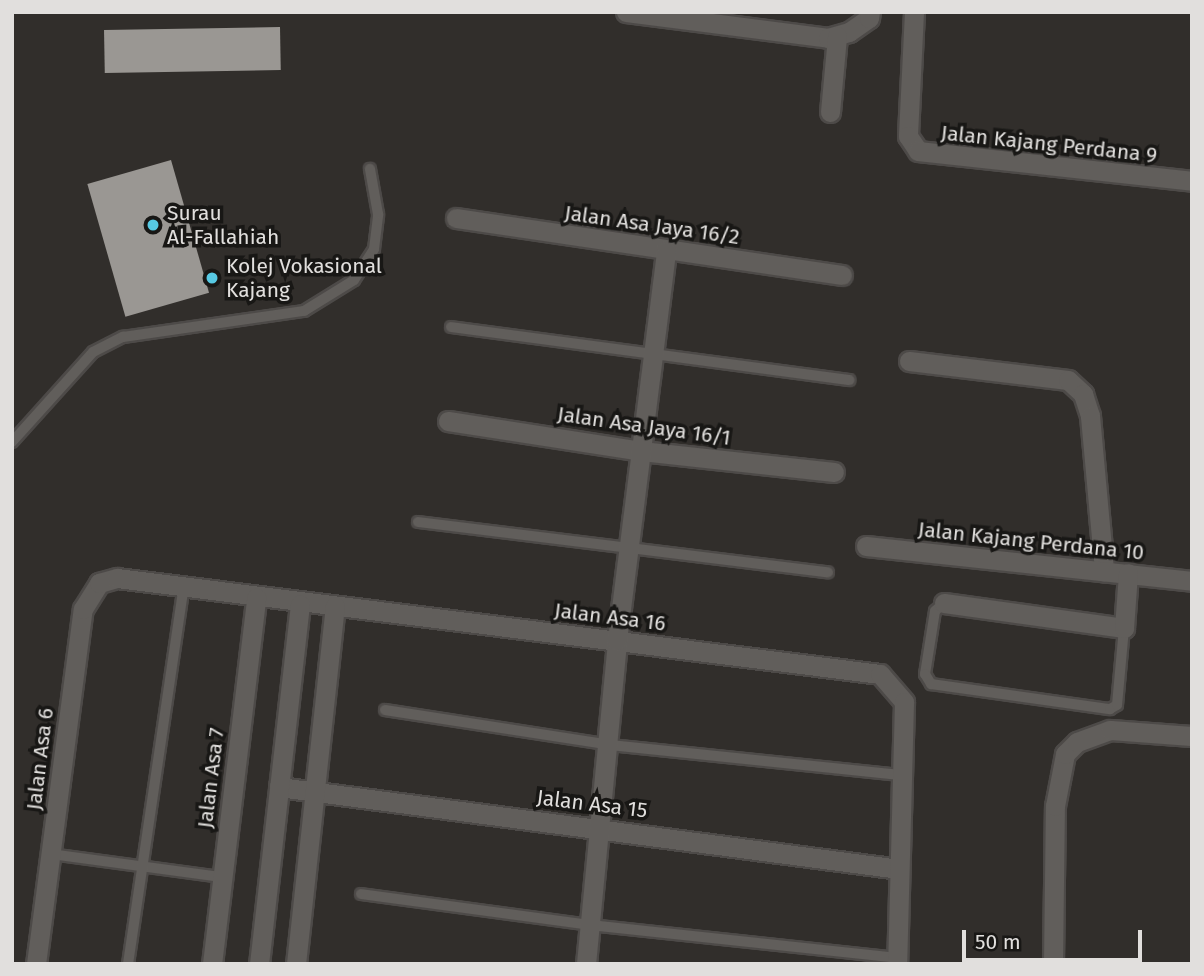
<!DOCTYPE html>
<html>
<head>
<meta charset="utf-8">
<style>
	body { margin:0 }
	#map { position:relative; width:1204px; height:976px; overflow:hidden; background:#312e2b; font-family:"Fira Sans",sans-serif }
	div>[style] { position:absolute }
	.building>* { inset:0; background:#9a9793; transform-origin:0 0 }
	.roads { filter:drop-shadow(2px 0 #4d4a48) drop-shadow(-2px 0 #4d4a48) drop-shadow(0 2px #4d4a48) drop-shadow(0 -2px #4d4a48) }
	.service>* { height:10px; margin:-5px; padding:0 5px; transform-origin:5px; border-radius:5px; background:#615e5b }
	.minor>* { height:19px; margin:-9.5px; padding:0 9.5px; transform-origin:9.5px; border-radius:9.5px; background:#615e5b }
	.tertiary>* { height:19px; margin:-9.5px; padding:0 9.5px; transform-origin:9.5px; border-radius:9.5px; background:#615e5b }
	.dots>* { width:19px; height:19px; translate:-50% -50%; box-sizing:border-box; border:4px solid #181715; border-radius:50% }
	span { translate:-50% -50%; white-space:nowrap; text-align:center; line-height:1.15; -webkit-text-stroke:7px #181715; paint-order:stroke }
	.street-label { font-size:21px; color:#e1dfdd }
	.poi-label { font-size:21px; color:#e1dfdd }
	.left { translate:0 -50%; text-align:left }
	.frame { position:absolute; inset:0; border:14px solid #e1dfdd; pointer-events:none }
	.scale { position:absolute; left:962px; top:930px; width:180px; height:32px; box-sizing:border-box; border:4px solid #e1dfdd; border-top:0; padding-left:9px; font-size:21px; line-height:24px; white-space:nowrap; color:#e1dfdd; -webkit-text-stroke:5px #181715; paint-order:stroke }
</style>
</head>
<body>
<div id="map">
	<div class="building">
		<i style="left:280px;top:27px;width:43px;height:176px;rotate:89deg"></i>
		<i style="left:171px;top:160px;width:138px;height:87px;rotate:74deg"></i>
	</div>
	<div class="roads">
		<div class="service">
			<i style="left:451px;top:327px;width:402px;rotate:7.6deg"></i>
			<i style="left:12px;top:442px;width:121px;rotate:-48deg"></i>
			<i style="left:93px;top:352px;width:34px;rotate:-27deg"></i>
			<i style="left:123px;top:337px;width:183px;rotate:-8.2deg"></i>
			<i style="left:304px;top:311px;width:59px;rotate:-31.8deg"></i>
			<i style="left:354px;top:280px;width:37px;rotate:-57deg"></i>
			<i style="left:374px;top:249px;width:35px;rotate:-83deg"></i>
			<i style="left:378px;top:214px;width:46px;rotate:-100.1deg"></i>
			<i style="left:418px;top:522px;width:413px;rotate:7deg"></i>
			<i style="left:944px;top:603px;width:12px;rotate:138deg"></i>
			<i style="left:935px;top:611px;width:64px;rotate:99deg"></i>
			<i style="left:925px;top:674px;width:12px;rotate:59deg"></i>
			<i style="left:931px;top:684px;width:181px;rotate:8deg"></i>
			<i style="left:1110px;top:709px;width:8px;rotate:-30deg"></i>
			<i style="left:1117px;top:705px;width:77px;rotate:-84.8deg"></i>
			<i style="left:385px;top:710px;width:228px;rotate:8.8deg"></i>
			<i style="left:610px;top:745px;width:294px;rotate:5.9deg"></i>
			<i style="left:51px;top:854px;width:173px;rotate:7.7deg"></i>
			<i style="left:361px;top:894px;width:231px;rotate:7.7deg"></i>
			<i style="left:590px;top:925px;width:309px;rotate:6.1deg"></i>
			<i style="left:128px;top:964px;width:381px;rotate:-81.6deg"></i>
		</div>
		<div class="minor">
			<i style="left:626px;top:12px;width:204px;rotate:7.3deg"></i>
			<i style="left:828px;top:38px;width:22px;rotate:-16deg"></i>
			<i style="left:849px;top:32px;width:24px;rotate:-35deg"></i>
			<i style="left:869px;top:18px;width:6px;rotate:-81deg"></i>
			<i style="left:914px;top:12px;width:124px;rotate:92.8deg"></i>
			<i style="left:908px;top:136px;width:18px;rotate:56deg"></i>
			<i style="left:918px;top:151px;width:276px;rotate:6.2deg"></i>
			<i style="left:830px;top:112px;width:76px;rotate:-84.7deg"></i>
			<i style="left:456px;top:218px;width:390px;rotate:8.4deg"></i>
			<i style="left:909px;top:361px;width:160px;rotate:6.8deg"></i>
			<i style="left:1068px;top:380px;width:21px;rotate:43deg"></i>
			<i style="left:1083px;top:394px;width:23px;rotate:72deg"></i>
			<i style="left:1090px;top:416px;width:156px;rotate:84.8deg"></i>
			<i style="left:448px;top:421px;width:195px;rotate:8.8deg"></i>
			<i style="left:641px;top:451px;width:194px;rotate:6.2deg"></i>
			<i style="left:866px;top:546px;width:328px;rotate:6.1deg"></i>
			<i style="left:944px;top:603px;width:182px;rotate:7.9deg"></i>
			<i style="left:1124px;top:628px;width:55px;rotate:-85.8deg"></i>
			<i style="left:279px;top:787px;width:625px;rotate:7.53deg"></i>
			<i style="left:36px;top:964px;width:358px;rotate:-82.5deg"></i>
			<i style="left:83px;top:609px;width:31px;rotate:-58deg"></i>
			<i style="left:99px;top:583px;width:19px;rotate:-16deg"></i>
			<i style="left:117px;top:578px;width:769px;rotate:7.17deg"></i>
			<i style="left:880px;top:674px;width:37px;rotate:49deg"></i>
			<i style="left:904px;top:702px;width:262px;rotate:91.5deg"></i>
			<i style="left:212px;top:964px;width:369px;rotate:-83.1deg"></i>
			<i style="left:586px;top:964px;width:325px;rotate:-84.5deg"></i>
			<i style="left:617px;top:640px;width:392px;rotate:-82.8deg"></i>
			<i style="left:1053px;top:964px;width:158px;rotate:-89.3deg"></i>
			<i style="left:1055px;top:806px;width:53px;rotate:-79.1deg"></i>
			<i style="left:1065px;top:754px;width:17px;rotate:-45deg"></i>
			<i style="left:1077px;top:742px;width:35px;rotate:-20deg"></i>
			<i style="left:1110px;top:730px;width:82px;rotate:4.2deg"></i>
		</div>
		<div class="tertiary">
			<i style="left:259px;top:964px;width:362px;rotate:-83.5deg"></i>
			<i style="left:296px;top:964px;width:360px;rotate:-83.8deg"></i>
		</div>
	</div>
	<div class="dots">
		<i style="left:153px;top:225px;background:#57c9e3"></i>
		<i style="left:212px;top:278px;background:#57c9e3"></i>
	</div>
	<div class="street-label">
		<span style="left:1049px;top:144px;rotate:6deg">Jalan Kajang Perdana 9</span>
		<span style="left:652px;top:225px;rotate:8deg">Jalan Asa Jaya 16/2</span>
		<span style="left:644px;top:426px;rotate:8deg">Jalan Asa Jaya 16/1</span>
		<span style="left:1031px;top:541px;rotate:6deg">Jalan Kajang Perdana 10</span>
		<span style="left:610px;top:617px;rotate:7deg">Jalan Asa 16</span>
		<span style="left:40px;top:759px;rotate:-83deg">Jalan Asa 6</span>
		<span style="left:211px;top:778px;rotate:-83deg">Jalan Asa 7</span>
		<span style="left:592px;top:804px;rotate:7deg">Jalan Asa 15</span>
	</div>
	<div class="poi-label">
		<span class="left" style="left:167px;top:225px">Surau<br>Al-Fallahiah</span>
		<span class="left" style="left:226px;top:278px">Kolej Vokasional<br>Kajang</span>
	</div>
	<div class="frame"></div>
	<div class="scale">50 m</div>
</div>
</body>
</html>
